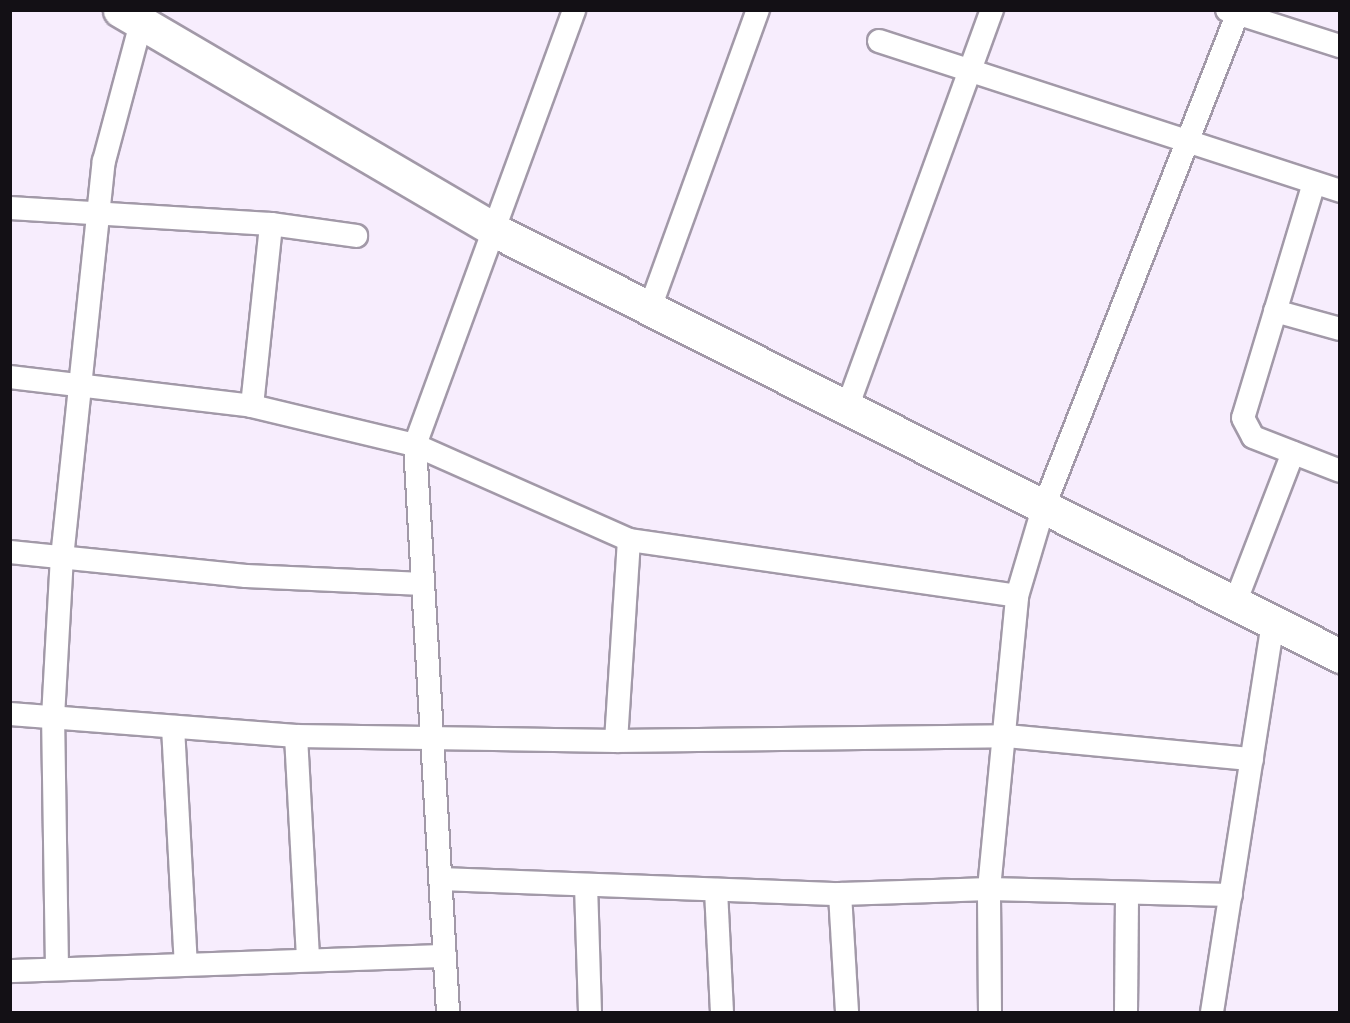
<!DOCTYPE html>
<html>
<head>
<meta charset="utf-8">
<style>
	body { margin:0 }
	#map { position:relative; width:1350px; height:1023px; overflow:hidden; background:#f7edfd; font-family:Overpass,sans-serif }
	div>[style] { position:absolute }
	.roads { filter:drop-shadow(2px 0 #a299a8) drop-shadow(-2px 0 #a299a8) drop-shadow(0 2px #a299a8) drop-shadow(0 -2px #a299a8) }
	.street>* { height:22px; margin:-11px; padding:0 11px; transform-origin:11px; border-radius:11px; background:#fff }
	.primary>* { height:33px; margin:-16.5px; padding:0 16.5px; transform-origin:16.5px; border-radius:16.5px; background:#fff }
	span { translate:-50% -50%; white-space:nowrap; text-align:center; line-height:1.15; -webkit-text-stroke:6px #f7edfd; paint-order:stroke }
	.frame { position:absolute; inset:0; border:12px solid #131015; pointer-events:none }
</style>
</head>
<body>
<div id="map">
	<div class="roads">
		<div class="street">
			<i style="left:1227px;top:10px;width:119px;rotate:17.7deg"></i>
			<i style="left:879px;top:41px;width:485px;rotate:18deg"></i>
			<i style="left:1314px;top:183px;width:245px;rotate:106.8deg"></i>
			<i style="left:1243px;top:418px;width:21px;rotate:62deg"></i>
			<i style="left:1253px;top:437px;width:93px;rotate:21.3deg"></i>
			<i style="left:10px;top:208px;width:261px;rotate:3.5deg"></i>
			<i style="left:271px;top:224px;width:86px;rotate:8deg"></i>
			<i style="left:650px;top:308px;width:317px;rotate:-70.1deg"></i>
			<i style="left:1275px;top:311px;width:67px;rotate:15.5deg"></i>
			<i style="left:10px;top:377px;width:244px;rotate:6.8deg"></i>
			<i style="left:252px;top:406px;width:168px;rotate:13.5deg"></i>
			<i style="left:415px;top:445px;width:234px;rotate:23.9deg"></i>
			<i style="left:629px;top:540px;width:392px;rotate:8.2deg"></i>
			<i style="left:252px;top:406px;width:183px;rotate:-84deg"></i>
			<i style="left:847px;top:408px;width:424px;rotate:-70deg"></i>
			<i style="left:10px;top:552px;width:237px;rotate:5.8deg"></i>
			<i style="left:246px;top:576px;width:177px;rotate:2.6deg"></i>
			<i style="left:1235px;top:603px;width:161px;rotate:-68.9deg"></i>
			<i style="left:10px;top:714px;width:287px;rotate:4.4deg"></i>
			<i style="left:296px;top:736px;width:320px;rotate:0.9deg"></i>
			<i style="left:616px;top:741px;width:391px;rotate:-0.7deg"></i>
			<i style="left:1007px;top:736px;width:246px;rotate:5.4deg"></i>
			<i style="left:173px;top:727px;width:237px;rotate:86.9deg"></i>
			<i style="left:296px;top:736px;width:224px;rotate:86.9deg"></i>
			<i style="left:616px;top:741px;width:201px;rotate:-86.3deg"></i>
			<i style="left:441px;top:879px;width:399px;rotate:2.2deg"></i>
			<i style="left:840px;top:894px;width:149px;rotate:-1.9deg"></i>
			<i style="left:989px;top:889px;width:242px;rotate:1.4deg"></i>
			<i style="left:586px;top:885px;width:127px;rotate:88.2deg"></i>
			<i style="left:716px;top:890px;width:122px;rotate:87.2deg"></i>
			<i style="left:840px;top:894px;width:118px;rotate:86.6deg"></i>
			<i style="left:57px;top:968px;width:251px;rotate:-90.9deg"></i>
			<i style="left:53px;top:717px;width:159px;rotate:-86.8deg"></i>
			<i style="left:62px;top:558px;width:399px;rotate:-84deg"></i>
			<i style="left:104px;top:161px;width:143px;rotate:-75deg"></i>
			<i style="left:10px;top:971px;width:435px;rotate:-2deg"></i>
			<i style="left:448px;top:1012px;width:568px;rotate:-93.33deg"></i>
			<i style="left:415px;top:445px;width:463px;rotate:-69.9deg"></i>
			<i style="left:990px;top:1012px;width:123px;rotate:-90.5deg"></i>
			<i style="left:989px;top:889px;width:294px;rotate:-84.5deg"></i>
			<i style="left:1017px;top:596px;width:91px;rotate:-73.4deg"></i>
			<i style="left:1043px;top:509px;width:536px;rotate:-68.56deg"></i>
			<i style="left:1126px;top:1012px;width:119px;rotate:-89.5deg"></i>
			<i style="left:1212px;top:1012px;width:395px;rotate:-81.1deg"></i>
		</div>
		<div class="primary">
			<i style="left:120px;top:10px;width:436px;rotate:30.4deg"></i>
			<i style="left:496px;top:231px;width:945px;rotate:26.73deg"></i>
		</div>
	</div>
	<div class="frame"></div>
</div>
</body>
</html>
